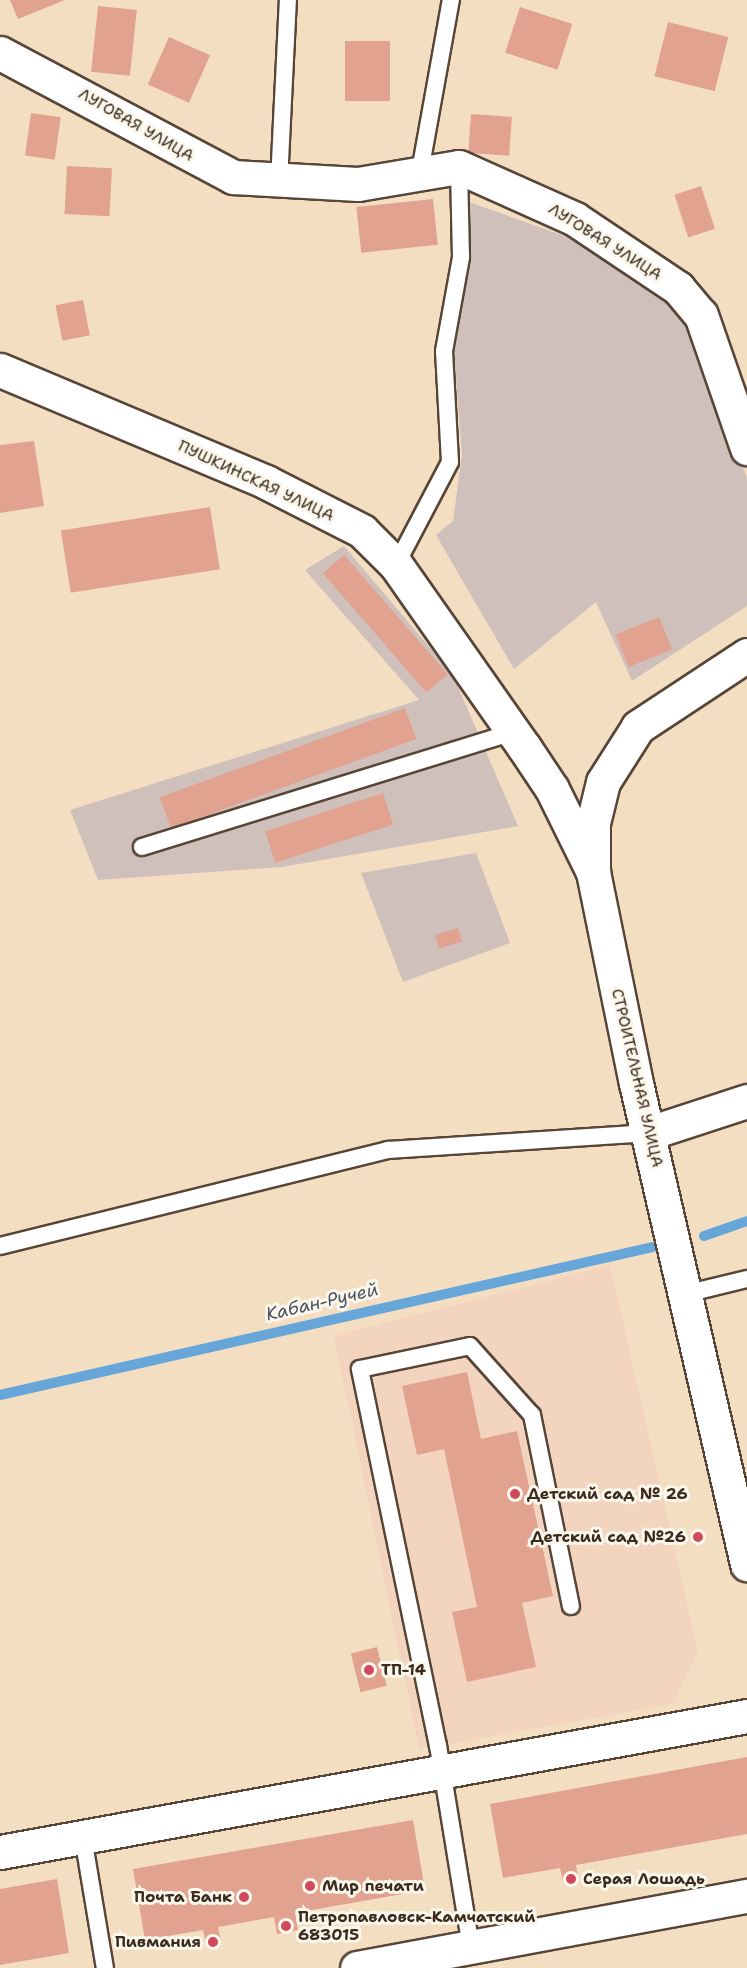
<!DOCTYPE html>
<html>
<head>
<meta charset="utf-8">
<style>
	body { margin:0 }
	#map { position:relative; width:747px; height:1968px; overflow:hidden; background:#f4dec2; font-family:"Shantell Sans",sans-serif }
	div>[style] { position:absolute }
	.built>* { inset:0; background:#f3d4bf }
	.industrial>* { inset:0; background:#cfc0bb }
	.stream>* { height:10px; margin:-5px; padding:0 5px; transform-origin:5px; border-radius:5px; background:#67a6d9 }
	.building>* { inset:0; background:#e2a290; transform-origin:0 0 }
	.roads { filter:drop-shadow(2px 0 #574537) drop-shadow(-2px 0 #574537) drop-shadow(0 2px #574537) drop-shadow(0 -2px #574537) }
	.service>* { height:16px; margin:-8px; padding:0 8px; transform-origin:8px; border-radius:8px; background:#fff }
	.minor>* { height:33px; margin:-16.5px; padding:0 16.5px; transform-origin:16.5px; border-radius:16.5px; background:#fff }
	.tertiary>* { height:33px; margin:-16.5px; padding:0 16.5px; transform-origin:16.5px; border-radius:16.5px; background:#fff }
	.dots>* { width:16px; height:16px; translate:-50% -50%; box-sizing:border-box; border:3px solid #fbf7ec; border-radius:50% }
	span { translate:-50% -50%; white-space:nowrap; text-align:center; line-height:1.15; -webkit-text-stroke:6px #fbf7ec; paint-order:stroke }
	.street-label { font-size:16px; color:#3b2a1e }
	.poi-label { font-size:16px; color:#3b2a1e; font-weight:700 }
	.left { translate:0 -50%; text-align:left }
	.right { translate:-100% -50%; text-align:right }
	.water-label { font-size:18px; color:#4a555f; font-style:italic }
</style>
</head>
<body>
<div id="map">
	<div class="built">
		<i style="clip-path:polygon(610px 1265px,698px 1652px,673px 1704px,419px 1749px,334px 1336px)"></i>
	</div>
	<div class="industrial">
		<i style="clip-path:polygon(466px 201px,590px 245px,672px 296px,707px 359px,747px 479px,747px 606px,632px 681px,596px 602px,514px 669px,436px 535px,453px 521px,462px 454px,454px 352px,471px 258px)"></i>
		<i style="clip-path:polygon(344px 546px,453px 675px,518px 826px,282px 867px,98px 880px,70px 810px,419px 700px,305px 570px)"></i>
		<i style="clip-path:polygon(476px 853px,510px 943px,403px 982px,361px 873px)"></i>
	</div>
	<div class="stream">
		<i style="left:704px;top:1236px;width:46px;rotate:-19.2deg"></i>
		<i style="left:0;top:1395px;width:670px;rotate:-12.77deg"></i>
	</div>
	<div class="building">
		<i style="clip-path:polygon(10px 0,65px 0,18px 19px)"></i>
		<i style="left:98px;top:6px;width:39px;height:66px;rotate:6deg"></i>
		<i style="left:520px;top:7px;width:55px;height:48px;rotate:18deg"></i>
		<i style="left:668px;top:22px;width:62px;height:56px;rotate:14deg"></i>
		<i style="left:169px;top:37px;width:45px;height:52px;rotate:24deg"></i>
		<i style="left:345px;top:41px;width:45px;height:60px"></i>
		<i style="left:31px;top:113px;width:30px;height:43px;rotate:8deg"></i>
		<i style="left:471px;top:114px;width:41px;height:39px;rotate:4deg"></i>
		<i style="left:67px;top:166px;width:45px;height:48px;rotate:3deg"></i>
		<i style="left:701px;top:186px;width:45px;height:28px;rotate:72deg"></i>
		<i style="left:433px;top:199px;width:46px;height:77px;rotate:84deg"></i>
		<i style="left:83px;top:300px;width:36px;height:28px;rotate:79deg"></i>
		<i style="clip-path:polygon(34px 441px,44px 506px,0 513px,0 445px)"></i>
		<i style="left:210px;top:507px;width:63px;height:151px;rotate:81deg"></i>
		<i style="left:344px;top:555px;width:158px;height:28px;rotate:49deg"></i>
		<i style="left:659px;top:617px;width:35px;height:47px;rotate:68deg"></i>
		<i style="left:405px;top:708px;width:33px;height:261px;rotate:70deg"></i>
		<i style="left:383px;top:793px;width:33px;height:124px;rotate:72deg"></i>
		<i style="left:458px;top:928px;width:14px;height:24px;rotate:73deg"></i>
		<i style="clip-path:polygon(467px 1372px,481px 1439px,517px 1431px,553px 1596px,522px 1603px,536px 1667px,467px 1682px,452px 1612px,477px 1607px,444px 1449px,417px 1455px,402px 1386px)"></i>
		<i style="left:377px;top:1647px;width:40px;height:27px;rotate:76deg"></i>
		<i style="clip-path:polygon(747px 1757px,747px 1834px,576px 1865px,578px 1878px,563px 1881px,560px 1868px,503px 1878px,490px 1804px)"></i>
		<i style="clip-path:polygon(413px 1820px,425px 1890px,295px 1913px,298px 1930px,287px 1932px,277px 1934px,274px 1917px,218px 1927px,221px 1941px,206px 1943px,203px 1930px,145px 1940px,133px 1869px)"></i>
		<i style="clip-path:polygon(57px 1879px,69px 1953px,0 1965px,0 1889px)"></i>
	</div>
	<div class="roads">
		<div class="service">
			<i style="left:419px;top:177px;width:180px;rotate:-79.8deg"></i>
			<i style="left:279px;top:182px;width:182px;rotate:-87.2deg"></i>
			<i style="left:396px;top:565px;width:116px;rotate:-62.3deg"></i>
			<i style="left:450px;top:462px;width:111px;rotate:-93.1deg"></i>
			<i style="left:444px;top:351px;width:96px;rotate:-79.7deg"></i>
			<i style="left:461px;top:257px;width:90px;rotate:-91.3deg"></i>
			<i style="left:142px;top:847px;width:388px;rotate:-17.2deg"></i>
			<i style="left:0;top:1246px;width:400px;rotate:-13.9deg"></i>
			<i style="left:388px;top:1150px;width:262px;rotate:-3.7deg"></i>
			<i style="left:685px;top:1294px;width:64px;rotate:-13.6deg"></i>
			<i style="left:83px;top:1837px;width:133px;rotate:80.5deg"></i>
			<i style="left:471px;top:1947px;width:204px;rotate:-99.3deg"></i>
			<i style="left:438px;top:1746px;width:385px;rotate:-101.7deg"></i>
			<i style="left:360px;top:1369px;width:112px;rotate:-11.8deg"></i>
			<i style="left:470px;top:1346px;width:93px;rotate:48.1deg"></i>
			<i style="left:532px;top:1415px;width:195px;rotate:78.5deg"></i>
		</div>
		<div class="minor">
			<i style="left:0;top:53px;width:264px;rotate:28deg"></i>
			<i style="left:233px;top:177px;width:125px;rotate:3.2deg"></i>
			<i style="left:358px;top:184px;width:102px;rotate:-9.6deg"></i>
			<i style="left:459px;top:167px;width:127px;rotate:24.1deg"></i>
			<i style="left:575px;top:219px;width:124px;rotate:33.8deg"></i>
			<i style="left:678px;top:288px;width:35px;rotate:50deg"></i>
			<i style="left:701px;top:315px;width:141px;rotate:70.9deg"></i>
			<i style="left:0;top:370px;width:289px;rotate:22.8deg"></i>
			<i style="left:266px;top:482px;width:108px;rotate:27deg"></i>
			<i style="left:362px;top:531px;width:48px;rotate:45deg"></i>
			<i style="left:396px;top:565px;width:223px;rotate:54.9deg"></i>
			<i style="left:524px;top:747px;width:50px;rotate:56.3deg"></i>
			<i style="left:552px;top:789px;width:93px;rotate:63.7deg"></i>
			<i style="left:649px;top:1133px;width:103px;rotate:-18.1deg"></i>
			<i style="left:0;top:1852px;width:759px;rotate:-10.32deg"></i>
		</div>
		<div class="tertiary">
			<i style="left:747px;top:655px;width:131px;rotate:146.6deg"></i>
			<i style="left:638px;top:727px;width:65px;rotate:122.5deg"></i>
			<i style="left:603px;top:782px;width:42px;rotate:103.7deg"></i>
			<i style="left:593px;top:823px;width:49px;rotate:90deg"></i>
			<i style="left:593px;top:872px;width:215px;rotate:78.5deg"></i>
			<i style="left:636px;top:1083px;width:494px;rotate:77deg"></i>
			<i style="left:357px;top:1968px;width:397px;rotate:-10.5deg"></i>
		</div>
	</div>
	<div class="dots">
		<i style="left:515px;top:1494px;background:#d1495b"></i>
		<i style="left:698px;top:1537px;background:#d1495b"></i>
		<i style="left:369px;top:1670px;background:#d1495b"></i>
		<i style="left:571px;top:1879px;background:#d1495b"></i>
		<i style="left:310px;top:1886px;background:#d1495b"></i>
		<i style="left:244px;top:1897px;background:#d1495b"></i>
		<i style="left:286px;top:1926px;background:#d1495b"></i>
		<i style="left:213px;top:1942px;background:#d1495b"></i>
	</div>
	<div class="street-label">
		<span style="left:136px;top:125px;rotate:30deg">ЛУГОВАЯ УЛИЦА</span>
		<span style="left:605px;top:242px;rotate:32deg">ЛУГОВАЯ УЛИЦА</span>
		<span style="left:256px;top:481px;rotate:25deg">ПУШКИНСКАЯ УЛИЦА</span>
		<span style="left:637px;top:1078px;rotate:77deg">СТРОИТЕЛЬНАЯ УЛИЦА</span>
	</div>
	<div class="poi-label">
		<span class="left" style="left:527px;top:1494px">Детский сад № 26</span>
		<span class="right" style="left:686px;top:1537px">Детский сад №26</span>
		<span class="left" style="left:381px;top:1670px">ТП-14</span>
		<span class="left" style="left:583px;top:1879px">Серая Лошадь</span>
		<span class="left" style="left:322px;top:1886px">Мир печати</span>
		<span class="right" style="left:232px;top:1897px">Почта Банк</span>
		<span class="left" style="left:298px;top:1926px">Петропавловск-Камчатский<br>683015</span>
		<span class="right" style="left:201px;top:1942px">Пивмания</span>
	</div>
	<div class="water-label">
		<span style="left:322px;top:1302px;rotate:-13deg">Кабан-Ручей</span>
	</div>
</div>
</body>
</html>
